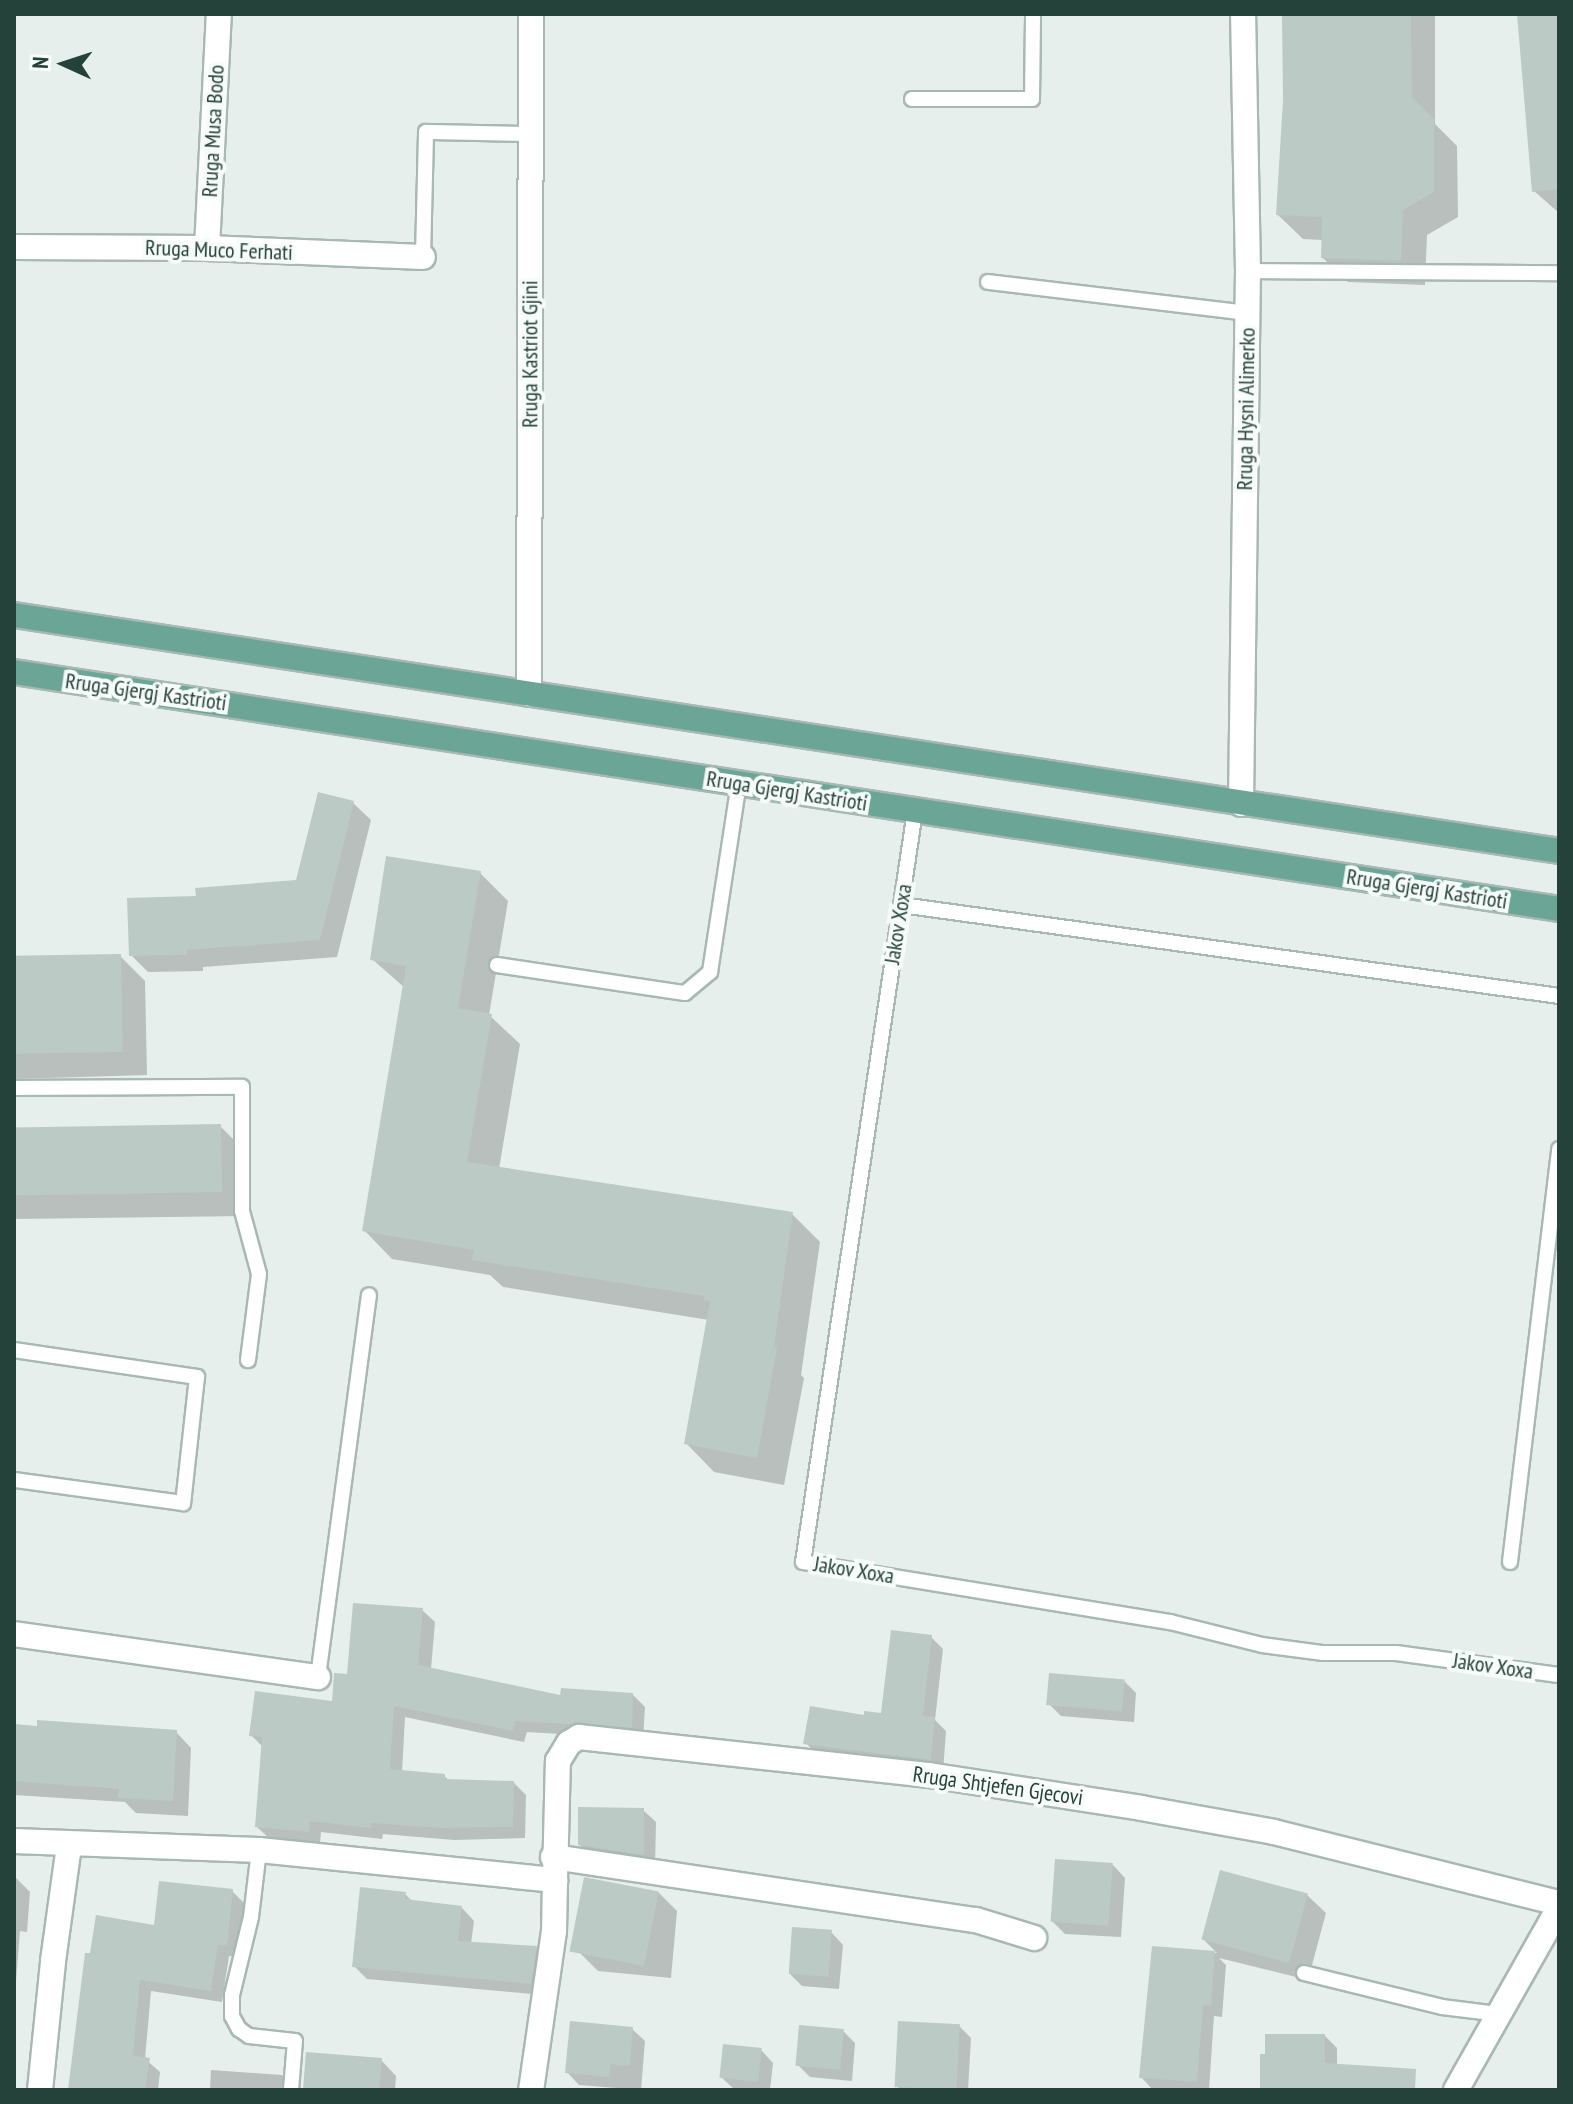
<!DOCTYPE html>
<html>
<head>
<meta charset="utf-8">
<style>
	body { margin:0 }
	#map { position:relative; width:1573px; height:2104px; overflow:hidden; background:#e6efeb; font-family:"PT Sans Narrow",sans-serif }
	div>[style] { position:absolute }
	.shadow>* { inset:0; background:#0003 }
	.building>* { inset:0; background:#bbcac4; transform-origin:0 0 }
	.roads { filter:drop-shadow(2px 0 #a8b8b2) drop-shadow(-2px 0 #a8b8b2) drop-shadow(0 2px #a8b8b2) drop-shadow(0 -2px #a8b8b2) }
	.service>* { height:14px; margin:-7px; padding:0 7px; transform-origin:7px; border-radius:7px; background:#fff }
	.minor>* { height:24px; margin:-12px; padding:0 12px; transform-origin:12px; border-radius:12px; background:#fff }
	.secondary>* { height:24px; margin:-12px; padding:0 12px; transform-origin:12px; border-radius:12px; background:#fff }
	.primary>* { height:24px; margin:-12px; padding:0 12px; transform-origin:12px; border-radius:12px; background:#6aa596 }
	span { translate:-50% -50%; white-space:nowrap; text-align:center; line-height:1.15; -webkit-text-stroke:8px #f7fbf9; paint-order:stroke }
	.street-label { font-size:22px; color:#24423a }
	.frame { position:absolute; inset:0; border:16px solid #24423a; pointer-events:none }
	.north { position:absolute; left:24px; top:24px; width:80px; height:80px; -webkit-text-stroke:6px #f7fbf9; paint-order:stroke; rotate:273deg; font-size:22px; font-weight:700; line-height:32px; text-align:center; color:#24423a }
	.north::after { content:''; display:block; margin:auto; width:28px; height:36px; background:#24423a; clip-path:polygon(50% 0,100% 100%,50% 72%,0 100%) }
</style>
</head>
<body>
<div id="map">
	<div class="shadow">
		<i style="clip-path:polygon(1284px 14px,1435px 14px,1435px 124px,1457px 146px,1458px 217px,1427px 235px,1425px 285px,1348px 282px,1323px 258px,1323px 240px,1303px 239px,1278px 215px,1285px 100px)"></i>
		<i style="clip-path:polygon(1519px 14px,1559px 14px,1559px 213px,1534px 191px)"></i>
		<i style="clip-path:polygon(353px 803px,371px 820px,337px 957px,203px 967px,203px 971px,148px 972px,131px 955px,198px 898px,298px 882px)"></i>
		<i style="clip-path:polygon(480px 873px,508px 901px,489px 1015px,520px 1044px,499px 1169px,792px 1214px,820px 1242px,801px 1375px,804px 1378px,784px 1485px,714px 1472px,686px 1443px,709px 1320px,503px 1287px,490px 1275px,392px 1259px,364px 1230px,405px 988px,372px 959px)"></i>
		<i style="clip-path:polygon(120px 956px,145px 981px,147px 1075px,14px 1079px,14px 959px)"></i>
		<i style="clip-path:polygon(220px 1126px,245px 1151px,246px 1216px,14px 1219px,14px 1129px)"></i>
		<i style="clip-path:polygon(422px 1610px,435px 1622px,431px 1669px,562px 1698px,633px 1695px,645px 1707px,643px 1739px,527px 1732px,524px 1742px,405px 1717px,402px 1772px,444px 1776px,450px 1781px,514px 1783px,526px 1795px,525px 1838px,454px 1840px,383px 1834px,382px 1839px,321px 1832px,320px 1843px,270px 1839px,257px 1827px,263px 1747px,251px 1735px,334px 1703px,349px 1676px)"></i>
		<i style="clip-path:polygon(931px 1637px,943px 1649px,935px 1720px,946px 1731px,943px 1771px,818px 1756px,806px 1743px,866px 1718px,883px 1715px)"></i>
		<i style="clip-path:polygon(1124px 1681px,1136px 1693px,1134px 1722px,1061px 1716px,1049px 1704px)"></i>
		<i style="clip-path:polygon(14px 1726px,176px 1732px,191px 1748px,188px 1816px,136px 1813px,125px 1802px,14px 1795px)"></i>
		<i style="clip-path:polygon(643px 1810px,656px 1822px,655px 1866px,592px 1857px,580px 1845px)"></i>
		<i style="clip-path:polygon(1113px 1865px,1125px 1878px,1121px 1937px,1065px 1934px,1053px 1922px)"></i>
		<i style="clip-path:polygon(14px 1876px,30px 1892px,27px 1932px,20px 1931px,14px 2006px)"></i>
		<i style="clip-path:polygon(232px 1891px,244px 1903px,238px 1957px,229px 1956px,222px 2002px,151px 1991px,145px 2059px,160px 2072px,158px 2090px,70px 2090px,156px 1927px)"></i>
		<i style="clip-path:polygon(658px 1892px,677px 1911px,671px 1978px,598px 1971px,579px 1952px)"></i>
		<i style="clip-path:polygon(405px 1894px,414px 1903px,462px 1908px,474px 1921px,471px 1944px,536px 1948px,548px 1960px,543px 1995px,367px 1979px,354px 1966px)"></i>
		<i style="clip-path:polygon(1307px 1895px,1326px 1913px,1308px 1980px,1219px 1958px,1226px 1965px,1222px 2017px,1214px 2016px,1209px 2090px,1153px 2090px,1141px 2077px,1154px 1948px,1217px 1953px,1204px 1940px)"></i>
		<i style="clip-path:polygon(831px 1932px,843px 1945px,839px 1989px,802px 1986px,790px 1974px)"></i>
		<i style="clip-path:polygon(959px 2026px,971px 2038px,968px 2090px,901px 2090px,897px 2086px)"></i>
		<i style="clip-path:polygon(632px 2029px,645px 2041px,641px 2090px,579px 2085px,567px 2072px)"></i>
		<i style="clip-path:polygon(843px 2031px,855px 2043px,852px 2081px,810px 2077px,798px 2065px)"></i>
		<i style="clip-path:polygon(1325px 2036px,1337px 2048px,1337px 2066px,1392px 2090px,1262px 2090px)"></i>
		<i style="clip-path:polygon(761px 2050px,773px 2063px,770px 2090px,734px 2089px,721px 2077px)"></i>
		<i style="clip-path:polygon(381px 2060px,396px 2076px,395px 2090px,303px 2090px)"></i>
		<i style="clip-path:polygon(211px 2070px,282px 2075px,297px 2090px,210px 2090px)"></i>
	</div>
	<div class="building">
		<i style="clip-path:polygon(1282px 14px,1411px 14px,1412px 97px,1434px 119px,1434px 192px,1403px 210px,1401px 261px,1321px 258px,1322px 217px,1276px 215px,1283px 100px)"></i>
		<i style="clip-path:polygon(1517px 14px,1559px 14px,1559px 189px,1532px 192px)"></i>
		<i style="clip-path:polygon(318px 792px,354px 801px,320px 940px,187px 950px,187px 955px,129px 956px,127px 898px,196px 896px,195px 888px,296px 880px)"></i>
		<i style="clip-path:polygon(386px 856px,481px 871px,458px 1008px,492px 1014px,467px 1162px,793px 1212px,774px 1347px,777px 1348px,757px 1458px,684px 1444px,710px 1301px,704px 1300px,704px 1296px,472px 1260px,474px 1250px,362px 1231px,406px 966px,370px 960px)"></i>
		<i style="left:121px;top:954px;width:98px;height:107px;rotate:89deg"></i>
		<i style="left:221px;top:1124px;width:68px;height:207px;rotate:89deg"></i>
		<i style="clip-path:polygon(353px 1603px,423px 1608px,418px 1665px,560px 1695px,561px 1688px,633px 1693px,632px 1728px,515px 1721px,513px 1731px,394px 1706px,390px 1769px,445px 1774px,445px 1779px,514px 1781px,513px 1827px,441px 1828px,371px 1823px,371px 1828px,310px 1821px,309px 1832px,255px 1827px,262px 1737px,249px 1736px,255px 1691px,332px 1701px,334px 1673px,347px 1674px)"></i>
		<i style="clip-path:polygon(891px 1630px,932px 1635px,923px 1716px,935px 1717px,931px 1760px,803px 1744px,810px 1706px,864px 1715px,864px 1711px,881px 1713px)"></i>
		<i style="left:1049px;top:1673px;width:76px;height:32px;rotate:5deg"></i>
		<i style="clip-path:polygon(37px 1720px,177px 1730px,173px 1801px,118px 1798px,119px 1789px,14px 1781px,14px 1724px,37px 1726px)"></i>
		<i style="clip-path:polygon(578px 1807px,644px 1808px,644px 1855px,578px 1845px)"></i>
		<i style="left:1055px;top:1859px;width:58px;height:63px;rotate:4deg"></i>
		<i style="left:1220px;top:1870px;width:91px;height:72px;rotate:15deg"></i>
		<i style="left:584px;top:1877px;width:76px;height:76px;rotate:11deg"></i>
		<i style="clip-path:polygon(159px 1881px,233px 1889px,227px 1946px,218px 1945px,211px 1991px,140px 1980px,133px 2055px,150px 2058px,145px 2090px,68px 2090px,85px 1953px,90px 1953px,96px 1915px,154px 1925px)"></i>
		<i style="clip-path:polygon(360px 1887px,406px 1892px,405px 1899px,462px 1906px,458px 1941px,537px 1946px,531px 1984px,352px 1967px)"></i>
		<i style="left:792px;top:1927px;width:40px;height:47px;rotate:4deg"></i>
		<i style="clip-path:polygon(1152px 1946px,1215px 1951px,1211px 2006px,1203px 2005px,1197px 2082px,1139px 2078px)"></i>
		<i style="clip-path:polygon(570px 2021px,633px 2027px,630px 2066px,611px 2064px,609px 2077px,565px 2073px)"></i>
		<i style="left:898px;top:2021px;width:62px;height:66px;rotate:3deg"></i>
		<i style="left:799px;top:2025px;width:45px;height:41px;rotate:5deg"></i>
		<i style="clip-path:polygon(1265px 2034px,1325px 2034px,1325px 2063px,1416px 2069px,1415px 2090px,1260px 2090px,1260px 2054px,1265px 2054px)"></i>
		<i style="left:723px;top:2044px;width:39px;height:34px;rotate:6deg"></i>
		<i style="clip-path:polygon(306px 2052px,382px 2058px,379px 2090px,303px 2090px)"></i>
	</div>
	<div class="roads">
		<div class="service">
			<i style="left:912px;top:99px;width:120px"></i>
			<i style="left:1032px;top:99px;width:85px;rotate:-89.3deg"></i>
			<i style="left:423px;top:257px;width:125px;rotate:-88.6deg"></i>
			<i style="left:426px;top:132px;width:104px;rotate:1.1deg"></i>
			<i style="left:1248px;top:271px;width:311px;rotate:0.4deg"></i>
			<i style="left:988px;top:282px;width:261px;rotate:6.8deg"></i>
			<i style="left:915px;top:811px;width:759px;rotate:98.48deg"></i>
			<i style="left:803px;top:1562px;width:372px;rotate:9.3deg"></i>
			<i style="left:1170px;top:1622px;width:95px;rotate:14deg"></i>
			<i style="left:1262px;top:1645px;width:62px;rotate:7.5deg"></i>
			<i style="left:1323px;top:1653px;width:73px"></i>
			<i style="left:1396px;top:1653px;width:164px;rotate:7.7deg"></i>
			<i style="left:901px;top:905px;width:664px;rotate:7.87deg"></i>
			<i style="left:497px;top:965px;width:190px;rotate:8.5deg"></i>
			<i style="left:685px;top:993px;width:33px;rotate:-40deg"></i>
			<i style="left:710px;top:972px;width:191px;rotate:-81.3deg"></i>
			<i style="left:14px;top:1088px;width:228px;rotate:-0.3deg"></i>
			<i style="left:242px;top:1087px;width:124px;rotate:90deg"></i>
			<i style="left:242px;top:1211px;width:65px;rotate:74.9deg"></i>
			<i style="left:259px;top:1274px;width:87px;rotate:97.3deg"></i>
			<i style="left:14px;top:1350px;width:185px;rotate:8.4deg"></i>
			<i style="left:197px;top:1377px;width:127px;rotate:96.3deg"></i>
			<i style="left:183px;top:1503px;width:171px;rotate:-172.2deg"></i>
			<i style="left:1510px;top:1562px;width:416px;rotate:-83.2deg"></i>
			<i style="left:318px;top:1677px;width:385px;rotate:-82.4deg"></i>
			<i style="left:259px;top:1850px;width:67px;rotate:96.8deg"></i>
			<i style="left:251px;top:1917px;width:80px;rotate:103.7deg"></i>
			<i style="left:232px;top:1995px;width:21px;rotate:90deg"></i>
			<i style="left:232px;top:2016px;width:15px;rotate:62deg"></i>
			<i style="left:239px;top:2029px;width:12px;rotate:35deg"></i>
			<i style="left:249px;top:2036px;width:46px;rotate:6.2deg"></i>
			<i style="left:295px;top:2041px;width:49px;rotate:94.7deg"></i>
			<i style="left:1304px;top:1973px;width:142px;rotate:13.8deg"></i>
			<i style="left:1442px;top:2007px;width:56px;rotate:7.1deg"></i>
		</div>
		<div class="minor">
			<i style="left:14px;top:247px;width:193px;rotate:0.3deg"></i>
			<i style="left:207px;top:248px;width:216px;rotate:2.4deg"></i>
			<i style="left:207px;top:248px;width:234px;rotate:-87.1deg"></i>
			<i style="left:529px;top:694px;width:680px;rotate:-89.83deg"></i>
			<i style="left:14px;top:1634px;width:307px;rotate:8.1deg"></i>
			<i style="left:14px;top:1841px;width:245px;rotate:2.1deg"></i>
			<i style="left:259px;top:1850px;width:298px;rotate:5.8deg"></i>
			<i style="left:555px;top:1880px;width:51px;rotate:91.1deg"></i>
			<i style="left:554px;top:1931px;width:161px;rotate:98.2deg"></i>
			<i style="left:553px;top:1857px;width:428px;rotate:8.5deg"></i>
			<i style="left:976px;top:1920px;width:61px;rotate:17.2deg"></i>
			<i style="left:555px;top:1880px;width:119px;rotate:-88.6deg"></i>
			<i style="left:558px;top:1761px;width:21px;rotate:-59deg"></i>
			<i style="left:569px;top:1743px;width:12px;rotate:-31deg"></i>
			<i style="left:579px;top:1737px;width:352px;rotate:6.2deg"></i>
			<i style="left:929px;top:1775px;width:215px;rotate:8.8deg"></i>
			<i style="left:1141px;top:1808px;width:135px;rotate:10.2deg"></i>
			<i style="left:1274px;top:1832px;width:294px;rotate:14deg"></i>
			<i style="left:40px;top:2090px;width:130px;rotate:-84.2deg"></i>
			<i style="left:53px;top:1961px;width:116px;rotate:-82.1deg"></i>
			<i style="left:1456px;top:2090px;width:209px;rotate:-60.5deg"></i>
		</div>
		<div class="secondary">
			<i style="left:1241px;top:804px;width:533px;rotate:-89.25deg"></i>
			<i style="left:1248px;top:271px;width:257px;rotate:-91.1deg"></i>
		</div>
		<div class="primary">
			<i style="left:14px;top:615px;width:1563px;rotate:8.68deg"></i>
			<i style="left:14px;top:672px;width:1563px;rotate:8.72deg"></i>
		</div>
	</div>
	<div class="street-label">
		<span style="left:213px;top:131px;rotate:-87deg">Rruga Musa Bodo</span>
		<span style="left:219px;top:250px;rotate:2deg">Rruga Muco Ferhati</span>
		<span style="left:530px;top:354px;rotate:-90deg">Rruga Kastriot Gjini</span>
		<span style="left:1246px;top:409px;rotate:-89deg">Rruga Hysni Alimerko</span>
		<span style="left:146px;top:692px;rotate:8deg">Rruga Gjergj Kastrioti</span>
		<span style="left:787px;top:791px;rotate:9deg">Rruga Gjergj Kastrioti</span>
		<span style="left:1427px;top:889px;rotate:9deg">Rruga Gjergj Kastrioti</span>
		<span style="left:898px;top:924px;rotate:-81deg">Jakov Xoxa</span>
		<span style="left:854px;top:1570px;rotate:9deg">Jakov Xoxa</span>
		<span style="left:1493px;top:1666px;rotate:8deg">Jakov Xoxa</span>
		<span style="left:998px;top:1786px;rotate:8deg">Rruga Shtjefen Gjecovi</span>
	</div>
	<div class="frame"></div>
	<div class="north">N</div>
</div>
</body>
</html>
